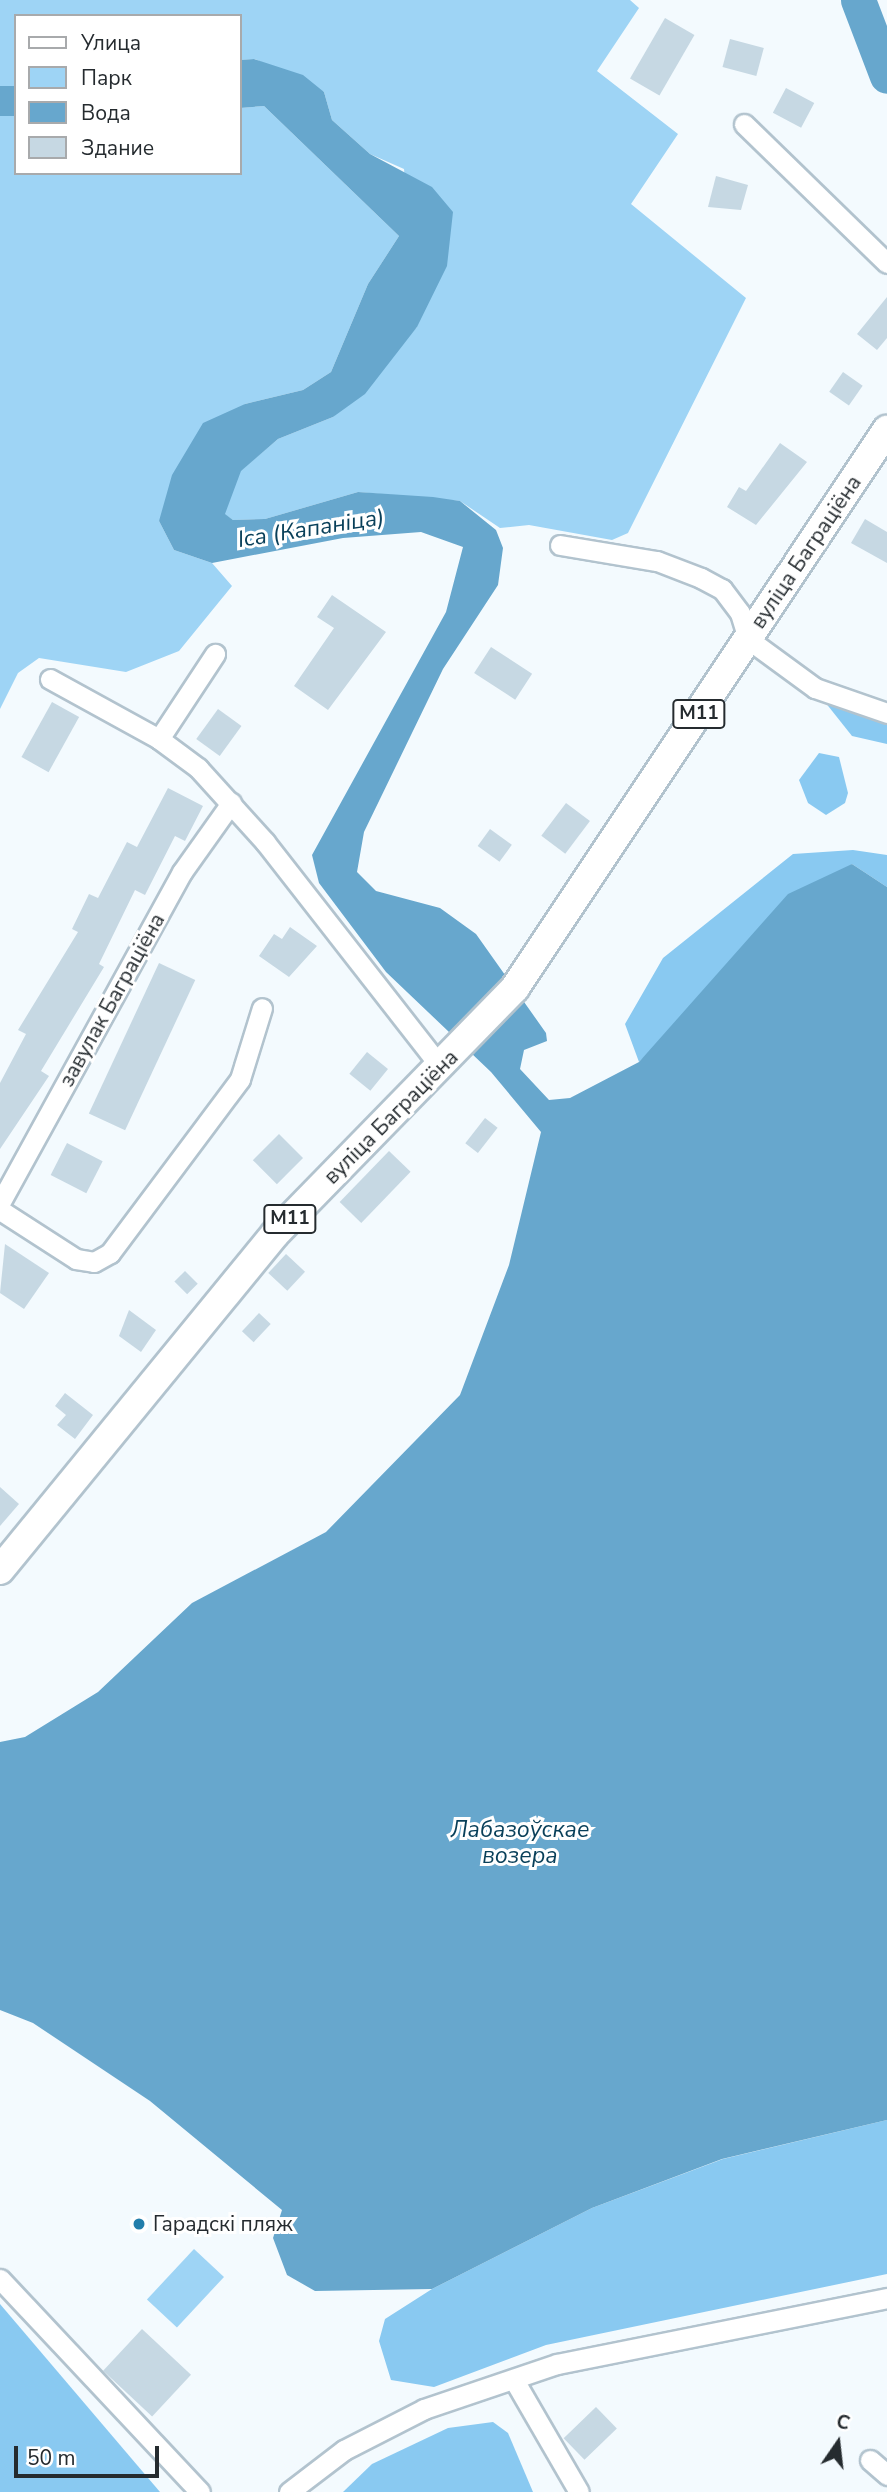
<!DOCTYPE html>
<html>
<head>
<meta charset="utf-8">
<style>
	body { margin:0 }
	#map { position:relative; width:887px; height:2492px; overflow:hidden; background:#f3fafe; font-family:"Nunito Sans",sans-serif }
	div>[style] { position:absolute }
	.green>* { inset:0; background:#9ed4f5; transform-origin:0 0 }
	.forest>* { inset:0; background:#89c9f1 }
	.water>* { inset:0; background:#67a7cd; transform-origin:0 0 }
	.river>* { height:35px; margin:-17.5px; padding:0 17.5px; transform-origin:17.5px; border-radius:17.5px; background:#67a7cd }
	.building>* { inset:0; background:#c6d8e3; transform-origin:0 0 }
	.roads { filter:drop-shadow(2px 0 #b2c3ce) drop-shadow(-2px 0 #b2c3ce) drop-shadow(0 2px #b2c3ce) drop-shadow(0 -2px #b2c3ce) }
	.minor>* { height:19px; margin:-9.5px; padding:0 9.5px; transform-origin:9.5px; border-radius:9.5px; background:#fff }
	.highway>* { height:28px; margin:-14px; padding:0 14px; transform-origin:14px; border-radius:14px; background:#fff }
	.dots>* { width:19px; height:19px; translate:-50% -50%; box-sizing:border-box; border:4px solid #fff; border-radius:50% }
	span { translate:-50% -50%; white-space:nowrap; text-align:center; line-height:1.15; -webkit-text-stroke:6px #fff; paint-order:stroke }
	.shield-label span { padding:2px 5px; background:#fff; border:2px solid; border-radius:5px; -webkit-text-stroke-width:0 }
	.shield-label { font-size:19px; color:#252b2f; font-weight:700 }
	.street-label { font-size:21px; color:#252b2f }
	.poi-label { font-size:21px; color:#252b2f }
	.left { translate:0 -50%; text-align:left }
	.water-label { font-size:23px; color:#083f59; font-style:italic }
	.legend { position:absolute; left:14px; top:14px; width:228px; height:161px; box-sizing:border-box; background:#fff; border:2px solid #a8aaac; margin:0; padding:9px 12px; list-style:none; font-size:21px; color:#252b2f }
	.legend li { display:flex; align-items:center; gap:14px; height:35px }
	.legend b { width:35px; border:2px solid #a8aaac }
	.north { position:absolute; left:803px; top:2408px; width:70px; height:70px; -webkit-text-stroke:5px #fff; paint-order:stroke; rotate:14deg; font-size:19px; font-weight:700; line-height:28px; text-align:center; color:#252b2f }
	.north::after { content:''; display:block; margin:auto; width:24px; height:32px; background:#252b2f; clip-path:polygon(50% 0,100% 100%,50% 72%,0 100%) }
	.scale { position:absolute; left:14px; top:2446px; width:145px; height:32px; box-sizing:border-box; border:4px solid #252b2f; border-top:0; padding-left:9px; font-size:21px; line-height:24px; white-space:nowrap; color:#252b2f; -webkit-text-stroke:5px #fff; paint-order:stroke }
</style>
</head>
<body>
<div id="map">
	<div class="green">
		<i style="clip-path:polygon(0 0,630px 0,639px 8px,597px 71px,678px 134px,631px 204px,746px 298px,628px 533px,612px 540px,529px 525px,500px 528px,460px 501px,358px 492px,265px 519px,233px 520px,224px 514px,240px 471px,278px 439px,333px 417px,417px 327px,404px 169px,370px 154px,332px 120px,324px 92px,255px 59px,240px 60px,240px 16px,16px 16px,16px 86px,0 86px)"></i>
		<i style="clip-path:polygon(264px 106px,399px 236px,368px 284px,331px 372px,303px 390px,245px 404px,159px 521px,174px 550px,212px 563px,232px 586px,179px 651px,126px 672px,39px 658px,18px 673px,0 709px,0 116px,16px 116px,16px 173px,240px 173px,240px 108px)"></i>
		<i style="left:194px;top:2249px;width:41px;height:69px;rotate:43deg"></i>
	</div>
	<div class="forest">
		<i style="clip-path:polygon(821px 697px,887px 721px,887px 744px,852px 736px)"></i>
		<i style="clip-path:polygon(819px 753px,839px 757px,848px 793px,845px 803px,826px 815px,808px 803px,799px 780px)"></i>
		<i style="clip-path:polygon(853px 850px,887px 855px,887px 887px,852px 864px,639px 1062px,625px 1024px,663px 958px,793px 854px)"></i>
		<i style="clip-path:polygon(887px 2120px,887px 2274px,546px 2345px,434px 2387px,391px 2380px,379px 2341px,385px 2319px,432px 2289px,592px 2208px,723px 2159px)"></i>
		<i style="clip-path:polygon(0 2304px,160px 2492px,0 2492px)"></i>
		<i style="clip-path:polygon(493px 2422px,508px 2433px,533px 2492px,343px 2492px,372px 2464px,448px 2428px)"></i>
	</div>
	<div class="water">
		<i style="clip-path:polygon(254px 59px,303px 75px,324px 92px,332px 120px,370px 154px,432px 187px,453px 212px,447px 266px,417px 327px,365px 394px,333px 417px,278px 439px,241px 471px,225px 514px,233px 520px,265px 519px,358px 492px,433px 497px,460px 501px,496px 530px,503px 548px,498px 585px,443px 669px,364px 832px,357px 872px,376px 891px,440px 908px,476px 934px,546px 1033px,547px 1041px,524px 1050px,520px 1069px,549px 1100px,570px 1098px,639px 1062px,788px 894px,852px 864px,887px 887px,887px 2120px,722px 2159px,592px 2208px,432px 2289px,315px 2291px,287px 2275px,273px 2238px,282px 2210px,150px 2101px,33px 2023px,0 2010px,0 1742px,25px 1737px,98px 1692px,192px 1603px,326px 1532px,460px 1395px,509px 1265px,541px 1132px,491px 1072px,386px 972px,319px 883px,312px 855px,446px 612px,463px 547px,421px 532px,343px 538px,212px 563px,174px 550px,159px 521px,172px 475px,203px 423px,245px 404px,303px 390px,331px 372px,368px 284px,399px 236px,264px 106px,240px 108px,240px 60px)"></i>
		<i style="left:0;top:86px;width:16px;height:30px"></i>
	</div>
	<div class="river">
		<i style="left:858px;top:0;width:81px;rotate:69.1deg"></i>
	</div>
	<div class="building">
		<i style="left:665px;top:18px;width:34px;height:70px;rotate:30deg"></i>
		<i style="left:730px;top:39px;width:35px;height:29px;rotate:15deg"></i>
		<i style="left:786px;top:88px;width:32px;height:28px;rotate:28deg"></i>
		<i style="clip-path:polygon(716px 176px,748px 185px,741px 210px,708px 207px)"></i>
		<i style="clip-path:polygon(887px 297px,887px 338px,877px 350px,857px 334px)"></i>
		<i style="left:843px;top:372px;width:24px;height:24px;rotate:35deg"></i>
		<i style="clip-path:polygon(780px 443px,807px 462px,756px 525px,727px 507px,739px 487px,746px 491px)"></i>
		<i style="clip-path:polygon(865px 519px,887px 532px,887px 563px,851px 543px)"></i>
		<i style="clip-path:polygon(332px 595px,386px 632px,328px 710px,294px 686px,334px 628px,317px 617px)"></i>
		<i style="left:491px;top:647px;width:49px;height:31px;rotate:33deg"></i>
		<i style="left:52px;top:702px;width:31px;height:63px;rotate:29deg"></i>
		<i style="left:218px;top:709px;width:29px;height:37px;rotate:36deg"></i>
		<i style="clip-path:polygon(168px 788px,203px 806px,185px 841px,175px 836px,145px 895px,135px 890px,99px 964px,104px 967px,41px 1071px,49px 1076px,0 1149px,0 1083px,26px 1034px,18px 1030px,78px 932px,72px 929px,89px 894px,98px 898px,127px 842px,137px 847px)"></i>
		<i style="left:566px;top:803px;width:30px;height:41px;rotate:37deg"></i>
		<i style="left:490px;top:829px;width:27px;height:21px;rotate:36deg"></i>
		<i style="clip-path:polygon(290px 927px,317px 946px,289px 977px,259px 956px,274px 934px,282px 939px)"></i>
		<i style="left:159px;top:963px;width:40px;height:166px;rotate:25deg"></i>
		<i style="left:367px;top:1052px;width:27px;height:28px;rotate:39deg"></i>
		<i style="left:485px;top:1118px;width:16px;height:32px;rotate:38deg"></i>
		<i style="left:279px;top:1134px;width:34px;height:37px;rotate:45deg"></i>
		<i style="left:67px;top:1143px;width:40px;height:36px;rotate:27deg"></i>
		<i style="left:389px;top:1151px;width:30px;height:71px;rotate:44deg"></i>
		<i style="clip-path:polygon(5px 1244px,49px 1273px,24px 1309px,0 1293px)"></i>
		<i style="left:286px;top:1254px;width:26px;height:26px;rotate:43deg"></i>
		<i style="left:185px;top:1271px;width:18px;height:15px;rotate:45deg"></i>
		<i style="clip-path:polygon(129px 1310px,156px 1330px,141px 1352px,119px 1336px)"></i>
		<i style="left:259px;top:1313px;width:16px;height:25px;rotate:43deg"></i>
		<i style="clip-path:polygon(65px 1393px,93px 1415px,75px 1439px,57px 1425px,66px 1415px,55px 1406px)"></i>
		<i style="clip-path:polygon(0 1487px,19px 1504px,0 1526px)"></i>
		<i style="left:142px;top:2329px;width:67px;height:57px;rotate:43deg"></i>
		<i style="left:596px;top:2407px;width:30px;height:45px;rotate:46deg"></i>
	</div>
	<div class="roads">
		<div class="minor">
			<i style="left:744px;top:124px;width:199px;rotate:44.2deg"></i>
			<i style="left:560px;top:545px;width:98px;rotate:9.4deg"></i>
			<i style="left:657px;top:561px;width:47px;rotate:21.1deg"></i>
			<i style="left:701px;top:578px;width:24px;rotate:28deg"></i>
			<i style="left:722px;top:589px;width:30px;rotate:53deg"></i>
			<i style="left:740px;top:613px;width:27px;rotate:73deg"></i>
			<i style="left:748px;top:639px;width:83px;rotate:36.2deg"></i>
			<i style="left:815px;top:688px;width:76px;rotate:19.1deg"></i>
			<i style="left:50px;top:679px;width:124px;rotate:28.8deg"></i>
			<i style="left:159px;top:739px;width:102px;rotate:-56.6deg"></i>
			<i style="left:159px;top:739px;width:49px;rotate:36.6deg"></i>
			<i style="left:198px;top:768px;width:100px;rotate:47.8deg"></i>
			<i style="left:265px;top:842px;width:284px;rotate:52deg"></i>
			<i style="left:0;top:1203px;width:378px;rotate:-61.2deg"></i>
			<i style="left:182px;top:872px;width:85px;rotate:-54.6deg"></i>
			<i style="left:0;top:1210px;width:90px;rotate:32.8deg"></i>
			<i style="left:76px;top:1259px;width:18px;rotate:9deg"></i>
			<i style="left:94px;top:1262px;width:18px;rotate:-29deg"></i>
			<i style="left:110px;top:1253px;width:217px;rotate:-53.2deg"></i>
			<i style="left:240px;top:1079px;width:74px;rotate:-72.8deg"></i>
			<i style="left:0;top:2279px;width:292px;rotate:46.8deg"></i>
			<i style="left:514px;top:2380px;width:129px;rotate:59.9deg"></i>
			<i style="left:870px;top:2460px;width:23px;rotate:41deg"></i>
			<i style="left:289px;top:2492px;width:69px;rotate:-37.4deg"></i>
			<i style="left:344px;top:2450px;width:90px;rotate:-27.1deg"></i>
			<i style="left:424px;top:2409px;width:140px;rotate:-18.7deg"></i>
			<i style="left:557px;top:2364px;width:337px;rotate:-11.3deg"></i>
		</div>
		<div class="highway">
			<i style="left:0;top:1570px;width:434px;rotate:-50.7deg"></i>
			<i style="left:275px;top:1234px;width:344px;rotate:-45.7deg"></i>
			<i style="left:515px;top:988px;width:671px;rotate:-56.31deg"></i>
		</div>
	</div>
	<div class="dots">
		<i style="left:139px;top:2224px;background:#237eab"></i>
	</div>
	<div class="shield-label">
		<span style="left:699px;top:714px">М11</span>
		<span style="left:290px;top:1219px">М11</span>
	</div>
	<div class="street-label">
		<span style="left:806px;top:552px;rotate:-56deg">вуліца Баграціёна</span>
		<span style="left:112px;top:1000px;rotate:-61deg">завулак Баграціёна</span>
		<span style="left:391px;top:1117px;rotate:-45deg">вуліца Баграціёна</span>
	</div>
	<div class="poi-label">
		<span class="left" style="left:153px;top:2224px">Гарадскі пляж</span>
	</div>
	<div class="water-label">
		<span style="left:311px;top:529px;rotate:-9deg">Іса (Капаніца)</span>
		<span style="left:520px;top:1843px">Лабазоўскае<br>возера</span>
	</div>
	<ul class="legend">
	<li><b style="height:9px;background:#fff"></b>Улица</li>
	<li><b style="height:19px;background:#9ed4f5"></b>Парк</li>
	<li><b style="height:19px;background:#67a7cd"></b>Вода</li>
	<li><b style="height:19px;background:#c6d8e3"></b>Здание</li>
	</ul>
	<div class="north">С</div>
	<div class="scale">50 m</div>
</div>
</body>
</html>
